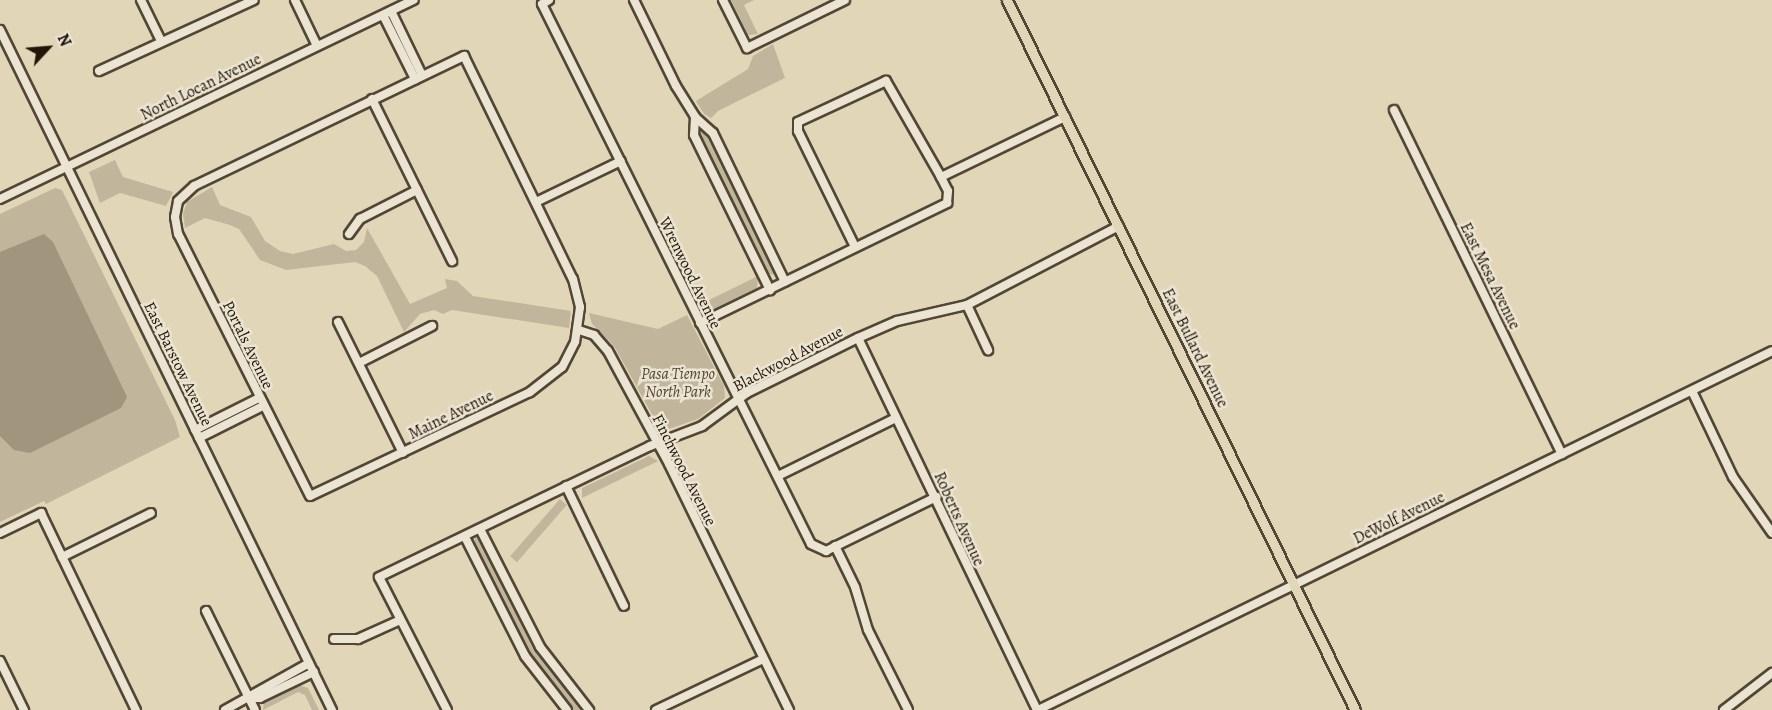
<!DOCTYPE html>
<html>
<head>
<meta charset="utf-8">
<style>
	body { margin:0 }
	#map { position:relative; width:1772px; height:710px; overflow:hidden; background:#e2d6b9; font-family:Alegreya,serif }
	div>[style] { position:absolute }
	.green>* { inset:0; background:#c1b59b; transform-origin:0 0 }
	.water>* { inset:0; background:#a1957d }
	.roads { filter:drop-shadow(2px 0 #524634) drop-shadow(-2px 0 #524634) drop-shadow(0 2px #524634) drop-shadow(0 -2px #524634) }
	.minor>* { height:8px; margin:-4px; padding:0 4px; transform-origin:4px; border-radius:4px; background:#ece4d2 }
	.major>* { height:9px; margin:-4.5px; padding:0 4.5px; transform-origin:4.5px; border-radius:4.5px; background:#e2d6b9 }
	span { translate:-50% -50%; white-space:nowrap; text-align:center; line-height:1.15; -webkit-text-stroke:5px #ece4d2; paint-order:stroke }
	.street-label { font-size:16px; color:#221608 }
	.park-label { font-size:16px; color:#524634; font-style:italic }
	.north { position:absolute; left:18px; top:18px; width:60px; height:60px; -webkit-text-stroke:4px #ece4d2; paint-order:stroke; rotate:64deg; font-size:16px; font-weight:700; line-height:24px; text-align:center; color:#221608 }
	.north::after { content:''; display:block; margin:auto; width:21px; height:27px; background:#221608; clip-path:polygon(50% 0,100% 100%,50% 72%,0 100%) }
</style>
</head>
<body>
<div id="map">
	<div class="green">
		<i style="clip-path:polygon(731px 0,754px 0,744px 5px,758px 34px,748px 35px)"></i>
		<i style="clip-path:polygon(773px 44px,785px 78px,718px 111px,711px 118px,704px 114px,696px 101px,748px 69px,753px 56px)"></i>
		<i style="clip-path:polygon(699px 125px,711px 138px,776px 269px,774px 275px,767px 273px,703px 142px)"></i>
		<i style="clip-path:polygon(115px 160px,123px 177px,173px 192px,166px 206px,120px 193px,100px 203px,89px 172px)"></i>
		<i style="clip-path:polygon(212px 187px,220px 205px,251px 217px,265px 241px,280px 251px,293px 254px,334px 244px,346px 251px,356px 250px,364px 242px,367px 228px,410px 304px,447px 288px,445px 279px,457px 281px,473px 296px,571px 311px,569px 328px,452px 310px,443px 314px,434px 310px,420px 314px,404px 332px,377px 276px,365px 266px,355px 262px,286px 270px,260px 260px,239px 229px,230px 225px,205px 218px,185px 228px,183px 214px,187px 202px)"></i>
		<i style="clip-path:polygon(55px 188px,62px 190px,175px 420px,180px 437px,46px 504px,44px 501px,0 522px,0 214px)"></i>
		<i style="clip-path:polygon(758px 276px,757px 288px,707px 312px,699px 305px)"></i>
		<i style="clip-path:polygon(589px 313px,658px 329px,687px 315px,724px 386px,725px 398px,698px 419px,666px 430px,659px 427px,614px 346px,592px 324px)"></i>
		<i style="clip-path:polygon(649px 456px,658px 461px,582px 498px,582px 488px)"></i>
		<i style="left:560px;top:499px;width:9px;height:76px;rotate:41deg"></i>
		<i style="clip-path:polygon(475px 538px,481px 539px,546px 664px,583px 710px,573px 710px,536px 665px,474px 548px)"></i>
		<i style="clip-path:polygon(299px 685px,308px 688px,319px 710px,312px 710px,305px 695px,298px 692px,263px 710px,264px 702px)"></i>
	</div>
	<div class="water">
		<i style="clip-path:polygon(44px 234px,53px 242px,127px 397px,121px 408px,30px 453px,14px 450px,0 436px,0 252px)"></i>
	</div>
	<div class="roads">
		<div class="minor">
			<i style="left:141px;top:0;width:46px;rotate:64deg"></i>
			<i style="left:295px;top:0;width:51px;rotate:64.4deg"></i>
			<i style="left:549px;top:0;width:8px;rotate:150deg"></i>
			<i style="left:542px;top:4px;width:603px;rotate:63.52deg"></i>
			<i style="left:811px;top:544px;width:17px;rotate:25deg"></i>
			<i style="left:826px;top:551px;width:123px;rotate:-26.1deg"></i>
			<i style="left:634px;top:0;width:96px;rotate:64deg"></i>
			<i style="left:676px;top:86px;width:36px;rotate:58deg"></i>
			<i style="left:695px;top:117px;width:24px;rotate:42deg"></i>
			<i style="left:713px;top:133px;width:165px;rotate:64.2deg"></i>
			<i style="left:723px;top:0;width:54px;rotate:63.4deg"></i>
			<i style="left:747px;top:48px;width:109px;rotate:-26.1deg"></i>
			<i style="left:391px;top:11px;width:71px;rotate:64.2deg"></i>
			<i style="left:383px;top:15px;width:72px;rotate:63.4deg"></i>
			<i style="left:0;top:30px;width:757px;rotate:63.98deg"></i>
			<i style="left:464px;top:56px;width:248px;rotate:64deg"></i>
			<i style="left:573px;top:279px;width:29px;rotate:76deg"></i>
			<i style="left:580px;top:307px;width:35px;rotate:98deg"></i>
			<i style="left:575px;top:342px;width:28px;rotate:117deg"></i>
			<i style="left:562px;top:367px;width:41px;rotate:142deg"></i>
			<i style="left:530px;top:392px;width:243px;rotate:154.7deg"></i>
			<i style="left:310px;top:496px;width:293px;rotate:-116.7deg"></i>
			<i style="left:178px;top:234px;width:17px;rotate:-100deg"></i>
			<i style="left:175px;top:217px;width:16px;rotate:-79deg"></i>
			<i style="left:178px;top:201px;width:22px;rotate:-43deg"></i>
			<i style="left:194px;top:186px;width:300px;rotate:-25.7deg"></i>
			<i style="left:99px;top:71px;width:170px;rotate:-24.6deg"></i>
			<i style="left:372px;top:99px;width:181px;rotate:63.7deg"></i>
			<i style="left:1394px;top:110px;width:383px;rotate:64deg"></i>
			<i style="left:695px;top:117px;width:18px;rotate:93deg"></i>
			<i style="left:694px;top:135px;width:173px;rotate:63.9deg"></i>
			<i style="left:941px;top:177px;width:138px;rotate:-25.8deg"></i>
			<i style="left:0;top:199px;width:459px;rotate:-25.7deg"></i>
			<i style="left:536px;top:202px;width:94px;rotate:-25.8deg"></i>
			<i style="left:349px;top:234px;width:19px;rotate:-54deg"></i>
			<i style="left:360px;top:219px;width:64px;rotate:-27deg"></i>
			<i style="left:967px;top:305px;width:50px;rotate:65deg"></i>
			<i style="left:338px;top:322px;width:146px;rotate:63.6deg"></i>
			<i style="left:700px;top:323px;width:275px;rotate:-25.9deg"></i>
			<i style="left:947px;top:203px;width:12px;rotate:-85deg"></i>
			<i style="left:948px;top:191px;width:16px;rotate:-117deg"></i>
			<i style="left:941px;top:177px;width:111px;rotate:-119.8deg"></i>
			<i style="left:886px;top:81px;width:97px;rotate:155deg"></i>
			<i style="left:798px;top:122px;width:9px;rotate:90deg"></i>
			<i style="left:798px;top:131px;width:129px;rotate:63.8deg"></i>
			<i style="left:579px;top:330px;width:16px;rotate:18deg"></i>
			<i style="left:594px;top:335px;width:21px;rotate:49deg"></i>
			<i style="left:608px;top:351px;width:128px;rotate:61.6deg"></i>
			<i style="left:669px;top:464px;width:274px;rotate:64deg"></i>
			<i style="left:858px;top:338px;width:413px;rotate:64.3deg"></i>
			<i style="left:359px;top:363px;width:82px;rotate:-26.9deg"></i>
			<i style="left:1692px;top:391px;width:95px;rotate:64.5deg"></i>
			<i style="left:1733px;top:477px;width:68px;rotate:55.1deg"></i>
			<i style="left:195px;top:430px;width:72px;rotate:-26.6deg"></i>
			<i style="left:199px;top:438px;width:72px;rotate:-26.6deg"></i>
			<i style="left:778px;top:476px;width:131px;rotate:-26.2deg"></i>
			<i style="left:566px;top:486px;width:133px;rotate:64.2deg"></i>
			<i style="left:480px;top:529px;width:132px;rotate:63deg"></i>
			<i style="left:540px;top:647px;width:80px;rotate:52.1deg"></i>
			<i style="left:0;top:533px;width:46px;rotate:-26deg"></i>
			<i style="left:41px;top:513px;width:219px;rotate:64.3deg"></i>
			<i style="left:465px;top:537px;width:133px;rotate:63.2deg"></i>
			<i style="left:525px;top:656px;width:68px;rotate:52.1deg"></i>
			<i style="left:835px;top:546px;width:46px;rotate:64deg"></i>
			<i style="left:855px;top:587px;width:45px;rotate:73.2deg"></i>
			<i style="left:868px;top:630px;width:89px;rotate:63.4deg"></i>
			<i style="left:62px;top:557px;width:99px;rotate:-26.3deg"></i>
			<i style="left:206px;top:611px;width:110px;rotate:63.7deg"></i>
			<i style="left:334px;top:639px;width:24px"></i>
			<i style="left:358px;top:639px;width:46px;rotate:-24.3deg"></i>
			<i style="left:0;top:661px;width:55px;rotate:63.9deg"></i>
			<i style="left:250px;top:698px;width:10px"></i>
			<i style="left:260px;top:698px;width:60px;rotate:-25.7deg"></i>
			<i style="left:225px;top:710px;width:96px;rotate:-29.2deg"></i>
			<i style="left:447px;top:710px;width:149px;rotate:-117.1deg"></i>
			<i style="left:379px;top:577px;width:301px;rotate:-25.8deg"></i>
			<i style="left:650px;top:446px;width:56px;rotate:-21deg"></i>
			<i style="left:702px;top:426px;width:56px;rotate:-36.3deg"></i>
			<i style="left:747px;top:393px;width:124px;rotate:-26.4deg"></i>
			<i style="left:858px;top:338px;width:43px;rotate:-23.6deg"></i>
			<i style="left:897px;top:321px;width:72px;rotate:-12.9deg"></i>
			<i style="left:967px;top:305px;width:171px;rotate:-27.5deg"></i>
			<i style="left:656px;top:710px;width:119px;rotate:-25.5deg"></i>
			<i style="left:1038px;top:710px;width:817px;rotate:-26.06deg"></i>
			<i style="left:1724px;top:710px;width:61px;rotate:-37.6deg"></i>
		</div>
		<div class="major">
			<i style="left:1007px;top:0;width:791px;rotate:63.89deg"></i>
		</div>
	</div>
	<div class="street-label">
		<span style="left:201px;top:87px;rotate:-26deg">North Locan Avenue</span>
		<span style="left:690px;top:273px;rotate:64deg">Wrenwood Avenue</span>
		<span style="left:1490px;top:276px;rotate:64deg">East Mesa Avenue</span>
		<span style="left:248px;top:345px;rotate:64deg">Portals Avenue</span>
		<span style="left:1195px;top:348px;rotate:64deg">East Bullard Avenue</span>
		<span style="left:788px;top:359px;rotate:-28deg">Blackwood Avenue</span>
		<span style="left:178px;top:364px;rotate:64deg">East Barstow Avenue</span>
		<span style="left:451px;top:415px;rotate:-26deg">Maine Avenue</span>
		<span style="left:684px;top:470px;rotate:63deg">Finchwood Avenue</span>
		<span style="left:1399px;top:518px;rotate:-26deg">DeWolf Avenue</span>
		<span style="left:959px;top:519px;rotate:66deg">Roberts Avenue</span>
	</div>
	<div class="park-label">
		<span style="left:678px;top:383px">Pasa Tiempo<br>North Park</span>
	</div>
	<div class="north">N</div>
</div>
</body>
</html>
